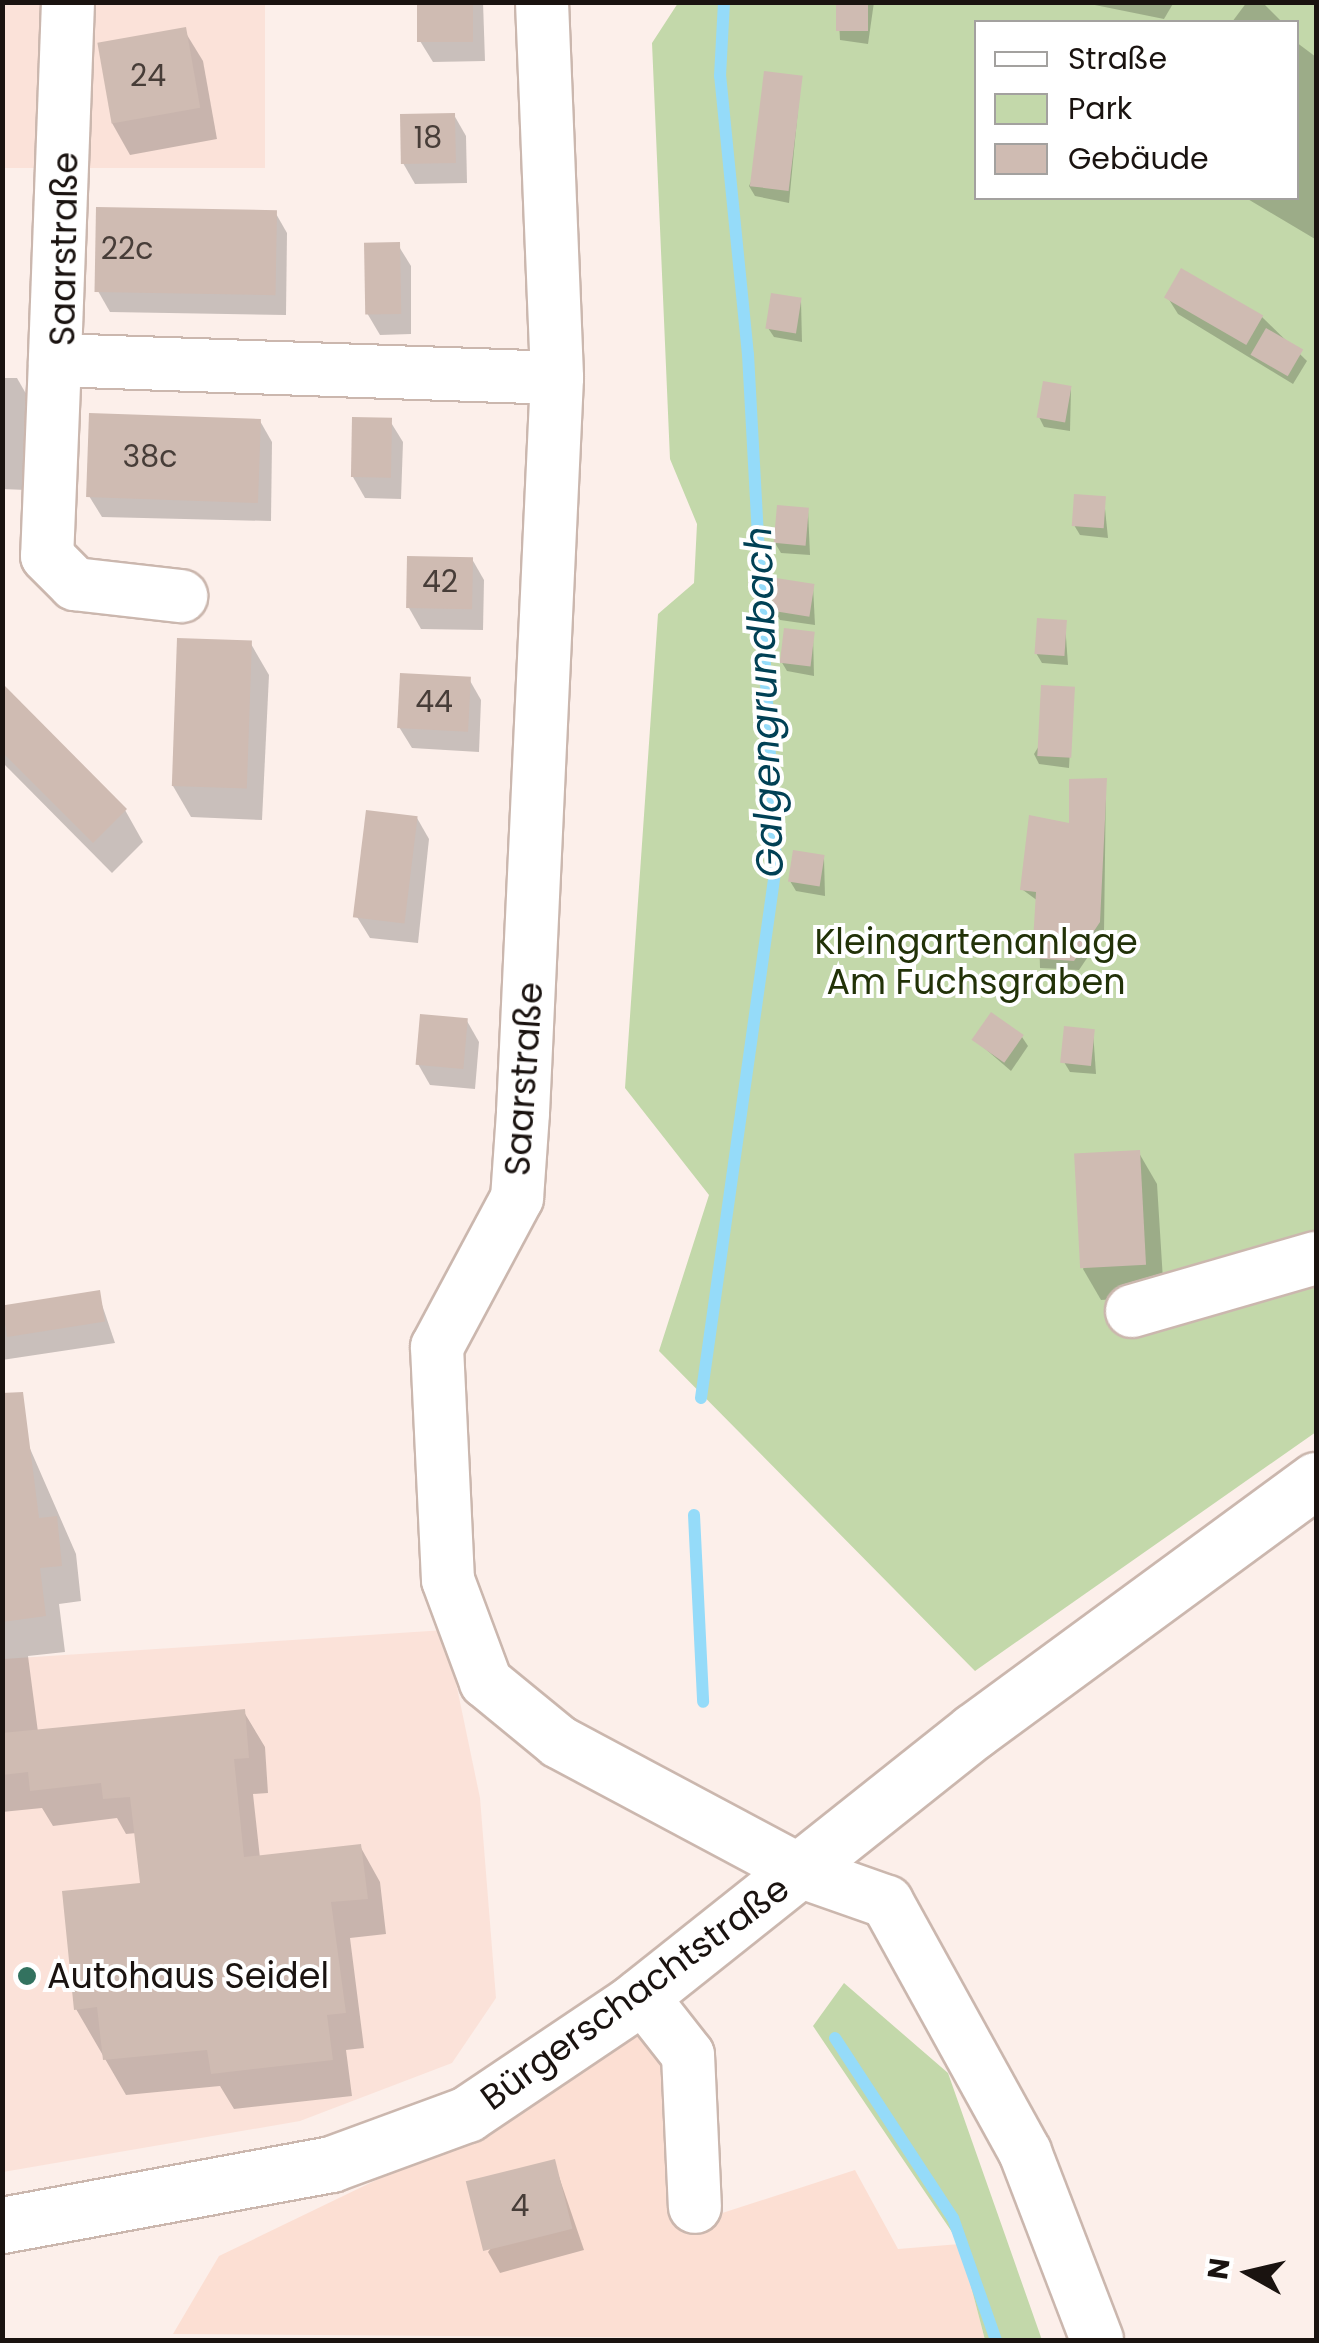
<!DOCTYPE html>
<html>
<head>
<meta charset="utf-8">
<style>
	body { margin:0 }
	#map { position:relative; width:1319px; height:2343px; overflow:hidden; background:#fcefea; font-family:Poppins,sans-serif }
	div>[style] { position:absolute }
	.commercial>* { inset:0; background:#fbe2d9; transform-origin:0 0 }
	.built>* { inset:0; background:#fcdfd3 }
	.green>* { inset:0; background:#c3d8aa }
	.shadow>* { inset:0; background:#0003 }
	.stream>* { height:12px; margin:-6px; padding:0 6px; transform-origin:6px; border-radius:6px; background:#95dbf9 }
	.building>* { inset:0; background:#cfbbb2; transform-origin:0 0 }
	.roads { filter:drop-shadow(2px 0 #cbb7ae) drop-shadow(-2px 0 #cbb7ae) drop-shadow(0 2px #cbb7ae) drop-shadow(0 -2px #cbb7ae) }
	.minor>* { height:52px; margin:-26px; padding:0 26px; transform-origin:26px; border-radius:26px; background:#fff }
	.major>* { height:55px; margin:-27.5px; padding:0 27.5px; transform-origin:27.5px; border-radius:27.5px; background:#fff }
	.dots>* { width:28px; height:28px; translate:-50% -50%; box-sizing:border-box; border:5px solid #fff; border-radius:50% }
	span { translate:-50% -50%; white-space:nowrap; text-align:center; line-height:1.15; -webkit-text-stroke:8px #fff; paint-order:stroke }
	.number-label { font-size:30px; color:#473d38 }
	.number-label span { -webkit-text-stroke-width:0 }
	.street-label { font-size:35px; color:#1a1310 }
	.park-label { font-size:35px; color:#223208 }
	.poi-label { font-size:35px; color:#1a1310 }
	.left { translate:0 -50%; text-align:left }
	.water-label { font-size:38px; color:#014155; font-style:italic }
	.frame { position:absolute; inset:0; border:5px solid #1a1310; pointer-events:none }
	.legend { position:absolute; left:974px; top:20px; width:325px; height:180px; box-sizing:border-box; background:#fff; border:2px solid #a3a19f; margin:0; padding:12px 18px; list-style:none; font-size:30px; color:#1a1310 }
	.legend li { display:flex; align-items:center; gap:20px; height:50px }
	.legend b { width:50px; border:2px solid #a3a19f }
	.north { position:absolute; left:1199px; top:2223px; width:100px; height:100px; -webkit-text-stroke:8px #fff; paint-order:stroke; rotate:278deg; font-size:28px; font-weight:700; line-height:40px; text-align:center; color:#1a1310 }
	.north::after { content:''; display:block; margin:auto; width:35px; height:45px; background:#1a1310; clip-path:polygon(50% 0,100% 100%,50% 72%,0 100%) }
</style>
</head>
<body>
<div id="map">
	<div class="commercial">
		<i style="left:2px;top:3px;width:263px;height:165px"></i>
		<i style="clip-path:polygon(445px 1630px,480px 1798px,496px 1998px,452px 2063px,300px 2121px,3px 2172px,3px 1659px)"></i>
	</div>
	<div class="built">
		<i style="clip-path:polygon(640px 2006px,713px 2216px,855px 2170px,898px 2249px,960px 2244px,985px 2340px,173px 2334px,219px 2256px,482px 2129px)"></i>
	</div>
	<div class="green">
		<i style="clip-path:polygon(evenodd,678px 3px,1316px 3px,1316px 1432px,975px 1671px,659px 1351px,709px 1195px,625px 1088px,658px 614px,694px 583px,697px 524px,670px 459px,652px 43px,678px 3px,976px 22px,1296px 22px,1296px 198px,976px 198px,976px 22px)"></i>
		<i style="clip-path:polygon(844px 1983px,948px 2073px,1042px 2340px,985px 2340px,960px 2244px,813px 2026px)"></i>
	</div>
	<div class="shadow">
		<i style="clip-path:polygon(419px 2px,483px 2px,485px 61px,433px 62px,420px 41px)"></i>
		<i style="clip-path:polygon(838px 2px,874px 2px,868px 44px,840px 40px)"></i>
		<i style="clip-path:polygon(1080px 2px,1174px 2px,1164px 19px)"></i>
		<i style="clip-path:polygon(1247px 2px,1262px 2px,1282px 22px,1232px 22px)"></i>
		<i style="clip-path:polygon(184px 30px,203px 61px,217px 139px,130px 155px,112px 123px)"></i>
		<i style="clip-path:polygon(1296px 42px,1316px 57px,1315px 239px,1246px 198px,1296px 198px)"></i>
		<i style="clip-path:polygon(801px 78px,789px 203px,755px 196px,749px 186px)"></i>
		<i style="clip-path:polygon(454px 115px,466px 136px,467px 183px,415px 184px,403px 163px)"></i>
		<i style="clip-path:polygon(275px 212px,287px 233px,286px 315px,110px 312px,98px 291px)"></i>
		<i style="clip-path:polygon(398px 245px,411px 266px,411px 334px,380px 335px,367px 313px)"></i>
		<i style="clip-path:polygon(1168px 298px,1262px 317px,1307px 361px,1293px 384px,1178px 314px)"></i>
		<i style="clip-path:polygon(801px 301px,802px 342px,774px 337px,768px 328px)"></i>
		<i style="clip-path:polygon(2px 378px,17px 378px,29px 399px,26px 490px,2px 489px)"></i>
		<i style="clip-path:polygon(1071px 388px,1070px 431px,1044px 427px,1039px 417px)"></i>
		<i style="clip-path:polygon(260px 421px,272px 442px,271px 521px,102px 517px,89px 496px)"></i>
		<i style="clip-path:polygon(390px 421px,403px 442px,401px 499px,365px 498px,353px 477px)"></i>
		<i style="clip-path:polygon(1104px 499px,1108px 538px,1080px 535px,1074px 525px)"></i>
		<i style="clip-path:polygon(808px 510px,810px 555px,781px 553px,775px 543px)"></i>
		<i style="clip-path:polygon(472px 559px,484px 580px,483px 630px,421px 629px,409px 608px)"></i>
		<i style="clip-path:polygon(813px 586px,815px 625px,780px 620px,774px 610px)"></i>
		<i style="clip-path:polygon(1065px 623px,1068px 665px,1042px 663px,1036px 653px)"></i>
		<i style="clip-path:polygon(813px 635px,814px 676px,787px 671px,781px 661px)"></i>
		<i style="clip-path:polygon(251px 644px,269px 675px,262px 820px,191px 817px,173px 786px)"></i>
		<i style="clip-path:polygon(469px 679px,481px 700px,479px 752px,412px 748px,399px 727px)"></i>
		<i style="clip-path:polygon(1073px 690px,1069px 768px,1039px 764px,1034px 754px)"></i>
		<i style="clip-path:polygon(2px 713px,125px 810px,143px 842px,112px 873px,2px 762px)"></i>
		<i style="clip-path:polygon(1106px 781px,1104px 933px,1079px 970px,1040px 968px,1038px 901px,1023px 890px)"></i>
		<i style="clip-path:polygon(417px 818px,429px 839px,418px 943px,370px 938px,357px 917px)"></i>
		<i style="clip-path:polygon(824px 858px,825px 896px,796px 891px,790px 881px)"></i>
		<i style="clip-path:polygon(467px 1021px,479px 1042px,475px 1089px,430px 1085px,418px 1064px)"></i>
		<i style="clip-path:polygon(1093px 1031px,1096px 1074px,1070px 1072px,1064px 1062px)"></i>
		<i style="clip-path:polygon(1022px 1037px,1028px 1046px,1011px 1071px,975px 1040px)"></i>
		<i style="clip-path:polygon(1139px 1153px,1157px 1184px,1164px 1296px,1101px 1300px,1083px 1269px)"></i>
		<i style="clip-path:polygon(98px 1293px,115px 1343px,2px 1360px,2px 1307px)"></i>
		<i style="clip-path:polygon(28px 1444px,76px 1554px,81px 1601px,59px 1604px,65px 1652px,28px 1656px,38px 1732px,244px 1712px,265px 1747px,268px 1793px,253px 1794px,260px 1858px,360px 1846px,380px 1882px,386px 1934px,350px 1938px,364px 2048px,346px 2050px,352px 2096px,234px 2109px,220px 2086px,126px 2095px,76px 2009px,142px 1885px,137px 1833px,126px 1834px,117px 1818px,53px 1826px,42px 1808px,2px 1812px,2px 1448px)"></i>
		<i style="clip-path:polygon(554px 2162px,584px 2250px,500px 2273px,488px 2252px)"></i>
	</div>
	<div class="stream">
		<i style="left:701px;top:1398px;width:538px;rotate:-81.99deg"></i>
		<i style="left:776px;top:865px;width:511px;rotate:-93.14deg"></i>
		<i style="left:748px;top:355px;width:280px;rotate:-95.7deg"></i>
		<i style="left:720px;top:76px;width:74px;rotate:-86.9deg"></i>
		<i style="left:694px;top:1515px;width:187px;rotate:87.2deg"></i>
		<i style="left:835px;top:2038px;width:215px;rotate:56.8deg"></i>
		<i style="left:953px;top:2218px;width:129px;rotate:70.6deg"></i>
	</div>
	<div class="building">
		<i style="left:417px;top:2px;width:56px;height:40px"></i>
		<i style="left:836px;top:2px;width:32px;height:29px"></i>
		<i style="left:186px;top:27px;width:82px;height:90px;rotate:80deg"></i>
		<i style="left:764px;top:71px;width:39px;height:116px;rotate:7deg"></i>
		<i style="left:455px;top:113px;width:50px;height:55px;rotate:89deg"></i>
		<i style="left:96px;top:207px;width:181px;height:85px;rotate:1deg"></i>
		<i style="left:400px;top:242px;width:72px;height:36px;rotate:89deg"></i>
		<i style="left:1181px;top:268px;width:95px;height:34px;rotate:30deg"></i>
		<i style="left:771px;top:293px;width:31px;height:36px;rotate:9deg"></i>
		<i style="left:1266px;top:328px;width:43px;height:31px;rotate:30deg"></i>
		<i style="left:1043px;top:381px;width:29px;height:37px;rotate:10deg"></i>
		<i style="left:89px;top:413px;width:172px;height:84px;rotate:2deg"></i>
		<i style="left:352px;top:417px;width:40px;height:60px;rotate:1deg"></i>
		<i style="left:1074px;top:494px;width:32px;height:32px;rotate:4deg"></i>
		<i style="left:777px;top:505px;width:32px;height:38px;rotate:5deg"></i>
		<i style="left:407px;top:556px;width:66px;height:52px;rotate:1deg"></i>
		<i style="left:776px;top:578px;width:39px;height:33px;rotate:9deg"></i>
		<i style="left:1037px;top:618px;width:30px;height:36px;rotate:4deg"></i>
		<i style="left:784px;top:628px;width:31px;height:35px;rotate:7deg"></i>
		<i style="left:177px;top:638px;width:75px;height:148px;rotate:2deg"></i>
		<i style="left:400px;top:673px;width:71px;height:55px;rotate:3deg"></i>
		<i style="clip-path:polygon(2px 683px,127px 809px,93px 843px,2px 752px)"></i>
		<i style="left:1041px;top:685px;width:34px;height:71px;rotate:3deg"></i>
		<i style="clip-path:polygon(1107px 778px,1100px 922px,1074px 961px,1032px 958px,1036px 892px,1020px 890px,1029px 815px,1069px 823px,1069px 779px)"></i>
		<i style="left:366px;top:810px;width:52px;height:108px;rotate:7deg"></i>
		<i style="left:793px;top:850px;width:32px;height:32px;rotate:9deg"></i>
		<i style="left:991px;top:1012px;width:40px;height:34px;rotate:35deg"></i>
		<i style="left:420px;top:1014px;width:48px;height:51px;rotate:5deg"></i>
		<i style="left:1064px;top:1026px;width:31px;height:37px;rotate:6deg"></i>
		<i style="left:1140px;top:1150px;width:115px;height:66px;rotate:87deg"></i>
		<i style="left:100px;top:1290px;width:32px;height:99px;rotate:81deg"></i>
		<i style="clip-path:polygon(23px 1392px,39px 1518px,57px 1516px,62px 1566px,40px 1568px,46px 1616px,2px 1622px,2px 1393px)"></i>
		<i style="clip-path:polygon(245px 1709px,249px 1758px,234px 1759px,244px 1857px,361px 1844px,368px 1899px,331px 1902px,346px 2013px,327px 2015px,333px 2060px,211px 2074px,207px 2050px,103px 2060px,97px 2007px,74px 2010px,62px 1891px,140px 1883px,130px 1797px,103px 1799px,101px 1783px,30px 1791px,28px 1772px,2px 1775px,2px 1733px)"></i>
		<i style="left:555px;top:2159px;width:72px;height:92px;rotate:76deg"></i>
	</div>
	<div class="roads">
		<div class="minor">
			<i style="left:68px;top:2px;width:358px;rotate:92.1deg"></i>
			<i style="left:55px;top:360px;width:502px;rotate:2.05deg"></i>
			<i style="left:542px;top:2px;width:376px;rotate:87.7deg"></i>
			<i style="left:557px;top:378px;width:736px;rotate:92.65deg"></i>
			<i style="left:523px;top:1113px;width:85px;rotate:94deg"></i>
			<i style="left:517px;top:1198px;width:169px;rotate:118.2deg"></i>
			<i style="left:437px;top:1347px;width:233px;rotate:87.3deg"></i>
			<i style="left:448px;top:1580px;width:109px;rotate:69.6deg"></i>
			<i style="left:486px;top:1682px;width:94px;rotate:39.4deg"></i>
			<i style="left:559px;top:1742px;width:276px;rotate:28.1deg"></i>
			<i style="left:802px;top:1872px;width:90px;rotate:19.4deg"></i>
			<i style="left:887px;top:1902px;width:286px;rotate:61.1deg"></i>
			<i style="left:1025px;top:2152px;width:201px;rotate:69deg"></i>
			<i style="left:55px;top:360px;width:196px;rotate:92.3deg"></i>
			<i style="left:47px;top:556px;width:40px;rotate:45deg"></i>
			<i style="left:75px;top:584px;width:107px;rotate:6.5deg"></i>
			<i style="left:1132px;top:1311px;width:191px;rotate:-16.1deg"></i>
			<i style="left:641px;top:1995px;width:76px;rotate:51.9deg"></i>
			<i style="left:688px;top:2055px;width:152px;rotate:87.4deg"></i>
		</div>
		<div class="major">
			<i style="left:2px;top:2225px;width:335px;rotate:-10.5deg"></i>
			<i style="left:331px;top:2164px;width:145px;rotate:-20.2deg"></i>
			<i style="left:467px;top:2114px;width:199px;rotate:-33.9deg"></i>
			<i style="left:632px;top:2003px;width:437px;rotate:-38.5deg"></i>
			<i style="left:974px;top:1731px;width:424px;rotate:-36.3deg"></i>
		</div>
	</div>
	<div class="dots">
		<i style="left:27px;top:1976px;background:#33725f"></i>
	</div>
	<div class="number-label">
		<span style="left:148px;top:76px">24</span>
		<span style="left:428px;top:138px">18</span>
		<span style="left:127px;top:249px">22c</span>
		<span style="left:150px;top:457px">38c</span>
		<span style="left:440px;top:582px">42</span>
		<span style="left:434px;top:702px">44</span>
		<span style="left:520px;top:2206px">4</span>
	</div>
	<div class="street-label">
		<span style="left:64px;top:249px;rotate:-89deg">Saarstraße</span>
		<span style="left:524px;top:1079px;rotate:-86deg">Saarstraße</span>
		<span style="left:635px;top:1993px;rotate:-36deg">Bürgerschachtstraße</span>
	</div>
	<div class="park-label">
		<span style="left:976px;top:962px">Kleingartenanlage<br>Am Fuchsgraben</span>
	</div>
	<div class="poi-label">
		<span class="left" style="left:47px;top:1976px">Autohaus Seidel</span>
	</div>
	<div class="water-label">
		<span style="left:764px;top:702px;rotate:-92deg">Galgengrundbach</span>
	</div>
	<div class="frame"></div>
	<ul class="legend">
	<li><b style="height:12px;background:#fff"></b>Straße</li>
	<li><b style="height:28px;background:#c3d8aa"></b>Park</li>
	<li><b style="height:28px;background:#cfbbb2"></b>Gebäude</li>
	</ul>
	<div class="north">N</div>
</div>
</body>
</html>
